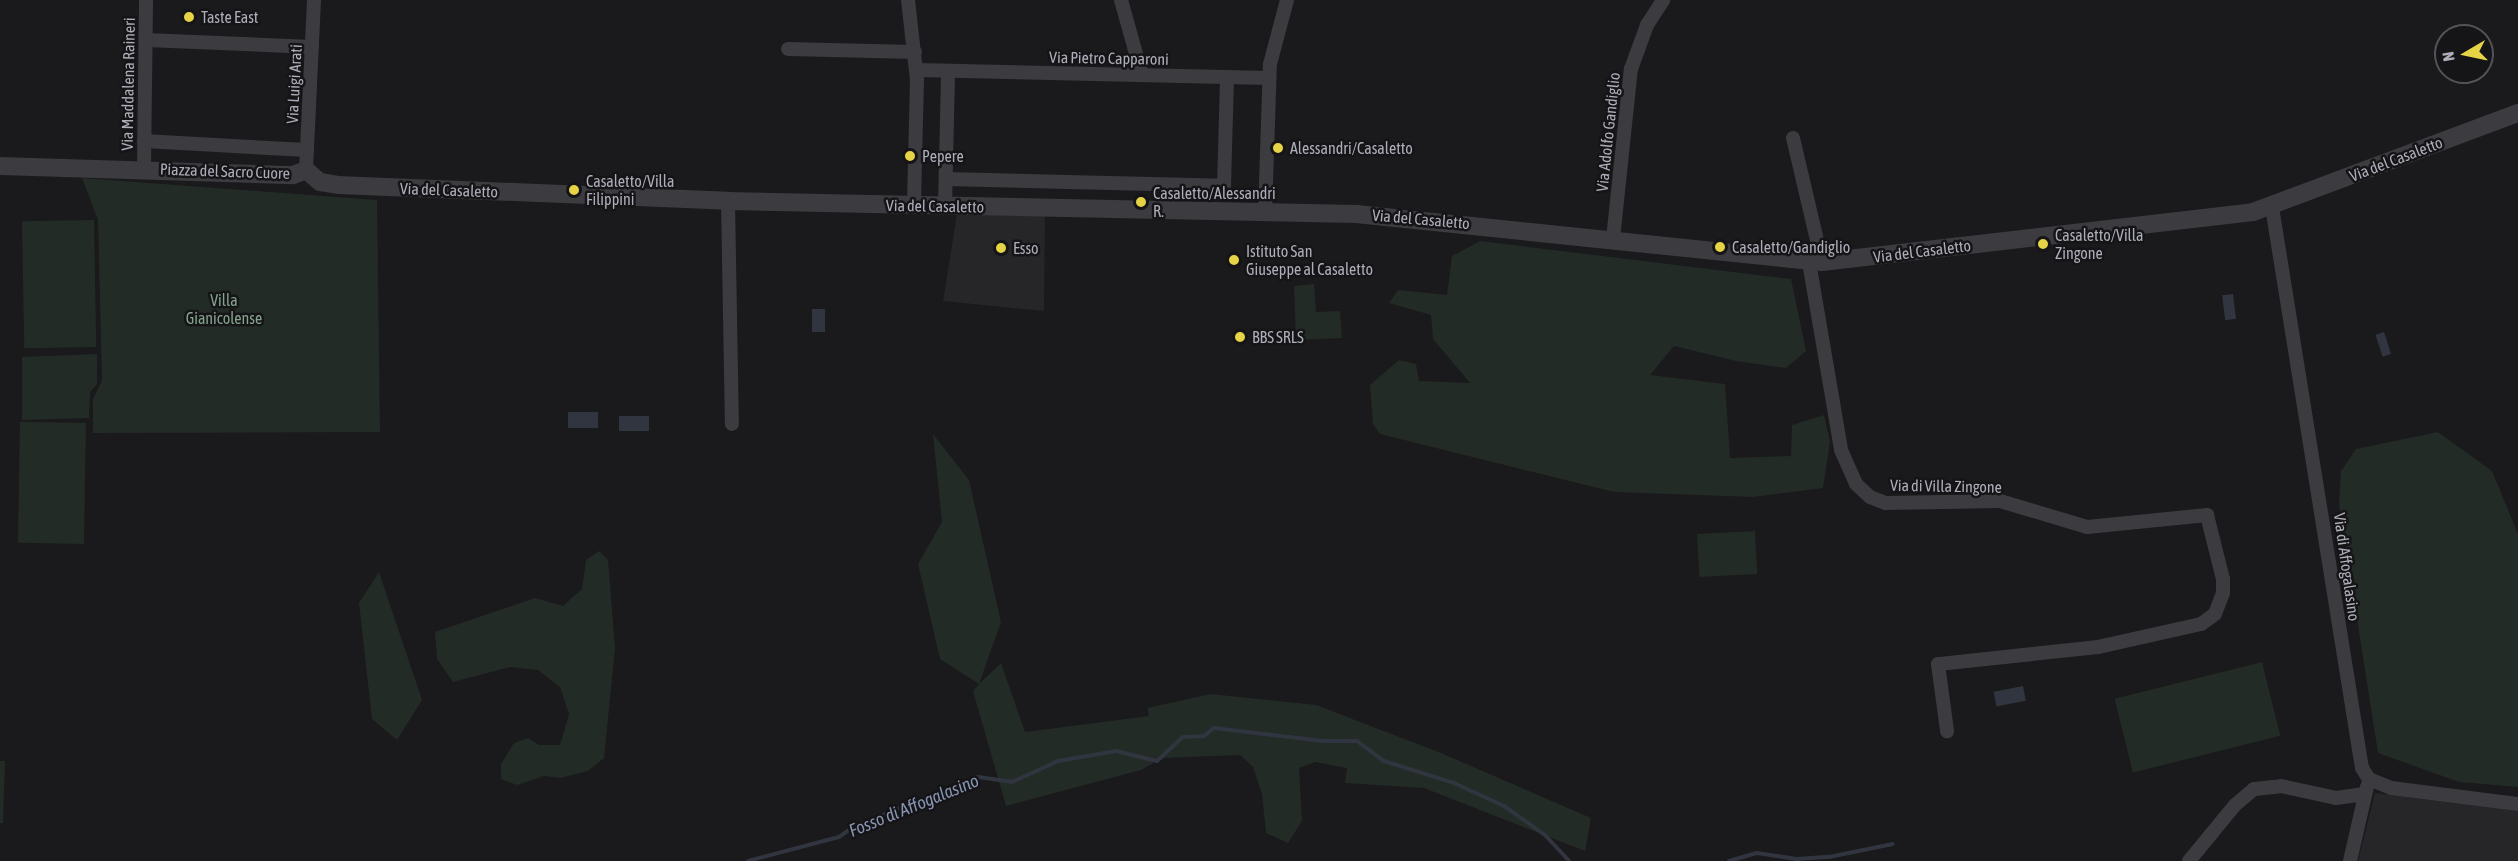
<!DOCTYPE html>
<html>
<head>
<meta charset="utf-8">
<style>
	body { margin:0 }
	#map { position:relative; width:2518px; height:861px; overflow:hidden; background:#1a191b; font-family:"Asap Condensed",sans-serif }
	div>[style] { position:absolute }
	.built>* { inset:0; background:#262528 }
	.green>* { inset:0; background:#232b26; transform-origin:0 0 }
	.water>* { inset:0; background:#30353f; transform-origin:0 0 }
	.stream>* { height:4px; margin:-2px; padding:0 2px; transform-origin:2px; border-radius:2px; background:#30353f }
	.minor>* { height:14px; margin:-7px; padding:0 7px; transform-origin:7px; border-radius:7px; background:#3b3b40 }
	.tertiary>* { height:18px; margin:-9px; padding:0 9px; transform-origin:9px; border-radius:9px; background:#3b3b40 }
	.dots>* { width:16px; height:16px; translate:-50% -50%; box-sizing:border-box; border:3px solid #151416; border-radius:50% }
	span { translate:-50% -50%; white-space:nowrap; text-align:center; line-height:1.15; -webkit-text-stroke:5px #151416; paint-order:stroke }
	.poi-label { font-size:16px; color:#adaeba }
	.left { translate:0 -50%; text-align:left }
	.street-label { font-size:16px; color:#adaeba }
	.park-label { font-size:16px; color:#85a38e }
	.water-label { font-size:18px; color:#8694b2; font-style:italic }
	.north { position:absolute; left:2434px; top:24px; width:60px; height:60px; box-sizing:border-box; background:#151416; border:2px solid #525258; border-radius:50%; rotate:261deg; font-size:16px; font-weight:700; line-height:24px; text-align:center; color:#adaeba }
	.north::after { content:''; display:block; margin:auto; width:21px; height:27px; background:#e6d346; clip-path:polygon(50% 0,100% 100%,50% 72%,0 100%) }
</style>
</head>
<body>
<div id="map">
	<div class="built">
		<i style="clip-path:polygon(957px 214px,1045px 216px,1044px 311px,943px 301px)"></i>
		<i style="clip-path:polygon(2375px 793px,2518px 811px,2518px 861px,2358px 861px)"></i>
	</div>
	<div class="green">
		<i style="clip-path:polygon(82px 178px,377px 200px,380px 432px,93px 433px,93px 399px,102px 381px,98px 220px)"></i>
		<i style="left:94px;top:220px;width:127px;height:72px;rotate:89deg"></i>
		<i style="clip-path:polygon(1480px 241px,1791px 279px,1806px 351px,1786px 368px,1736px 361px,1674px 346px,1650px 375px,1725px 384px,1730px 458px,1791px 456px,1792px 425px,1824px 415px,1830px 442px,1823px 488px,1753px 497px,1614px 492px,1380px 434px,1373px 424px,1370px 385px,1399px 360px,1416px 364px,1419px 381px,1470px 383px,1433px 339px,1431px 315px,1389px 303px,1398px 290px,1447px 295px,1452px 256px)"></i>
		<i style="clip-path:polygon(1314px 284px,1316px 312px,1340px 311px,1342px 338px,1296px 340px,1294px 286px)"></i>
		<i style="clip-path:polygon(97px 354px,97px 384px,90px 392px,89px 418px,22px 420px,22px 357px)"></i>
		<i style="left:86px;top:423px;width:121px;height:66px;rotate:91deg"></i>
		<i style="clip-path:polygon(2438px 432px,2492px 471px,2518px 534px,2518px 787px,2459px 782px,2378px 753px,2339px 504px,2341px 471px,2356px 449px)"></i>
		<i style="clip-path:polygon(933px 434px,969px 480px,1001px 622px,979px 684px,1001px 663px,1025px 732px,1149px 716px,1147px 708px,1211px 694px,1316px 705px,1441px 753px,1591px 818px,1585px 851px,1424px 788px,1345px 783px,1347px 768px,1315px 762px,1299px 768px,1302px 821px,1288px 843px,1266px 833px,1262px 794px,1253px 767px,1240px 755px,1162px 758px,1141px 770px,1006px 806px,973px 691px,979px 684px,940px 659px,918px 564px,942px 522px)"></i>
		<i style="left:1755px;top:531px;width:43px;height:58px;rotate:87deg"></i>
		<i style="clip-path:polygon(599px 551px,608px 560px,615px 648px,604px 758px,588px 771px,560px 778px,544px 776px,517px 785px,501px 779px,501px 764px,514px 743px,528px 738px,539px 745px,560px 745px,569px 714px,560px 687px,538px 670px,510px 667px,453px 682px,437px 659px,435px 632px,535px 598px,563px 606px,582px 589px,586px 560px)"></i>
		<i style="clip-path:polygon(379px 572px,422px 700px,397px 740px,372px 719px,359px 603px)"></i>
		<i style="left:2262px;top:662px;width:76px;height:152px;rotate:76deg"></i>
		<i style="clip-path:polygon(0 761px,5px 761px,3px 823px,0 823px)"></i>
	</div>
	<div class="water">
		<i style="left:2233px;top:294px;width:25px;height:11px;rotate:83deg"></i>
		<i style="left:825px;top:309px;width:23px;height:13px;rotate:90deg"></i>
		<i style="left:2384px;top:332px;width:23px;height:9px;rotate:72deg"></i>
		<i style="left:598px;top:412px;width:16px;height:30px;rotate:90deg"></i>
		<i style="left:619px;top:416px;width:30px;height:15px"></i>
		<i style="left:2023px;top:686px;width:15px;height:30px;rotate:79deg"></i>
	</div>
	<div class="stream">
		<i style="left:748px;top:861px;width:94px;rotate:-14.8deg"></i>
		<i style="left:839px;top:837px;width:19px;rotate:-35deg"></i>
		<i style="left:855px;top:826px;width:132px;rotate:-21.7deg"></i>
		<i style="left:978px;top:777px;width:34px;rotate:8deg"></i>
		<i style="left:1012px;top:782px;width:51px;rotate:-24.5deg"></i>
		<i style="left:1058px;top:761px;width:59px;rotate:-9.8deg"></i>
		<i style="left:1116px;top:751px;width:42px;rotate:13.7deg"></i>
		<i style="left:1157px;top:761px;width:35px;rotate:-43deg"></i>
		<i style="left:1183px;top:737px;width:21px;rotate:-3deg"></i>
		<i style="left:1204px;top:736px;width:13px;rotate:-39deg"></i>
		<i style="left:1214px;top:728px;width:110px;rotate:6.8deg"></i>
		<i style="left:1323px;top:741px;width:34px"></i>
		<i style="left:1357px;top:741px;width:34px;rotate:37deg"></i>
		<i style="left:1384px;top:761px;width:73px;rotate:17.4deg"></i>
		<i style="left:1454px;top:783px;width:55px;rotate:24.7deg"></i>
		<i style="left:1504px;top:806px;width:50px;rotate:35.3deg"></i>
		<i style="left:1545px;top:835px;width:35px;rotate:47deg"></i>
		<i style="left:1729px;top:861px;width:29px;rotate:-16deg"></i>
		<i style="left:1757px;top:853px;width:40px;rotate:8.5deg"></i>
		<i style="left:1797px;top:859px;width:32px;rotate:-4deg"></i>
		<i style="left:1829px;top:857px;width:65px;rotate:-11.5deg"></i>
	</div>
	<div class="minor">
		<i style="left:908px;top:0;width:81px;rotate:83.6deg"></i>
		<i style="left:917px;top:80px;width:126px;rotate:91.4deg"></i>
		<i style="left:1121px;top:0;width:78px;rotate:74.4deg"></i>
		<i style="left:146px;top:40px;width:166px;rotate:2.4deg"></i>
		<i style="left:788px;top:49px;width:127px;rotate:1.4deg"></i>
		<i style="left:917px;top:70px;width:352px;rotate:1.3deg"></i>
		<i style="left:1793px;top:138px;width:127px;rotate:76.8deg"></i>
		<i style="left:144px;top:141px;width:163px;rotate:3.2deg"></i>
		<i style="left:144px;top:168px;width:168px;rotate:-89.3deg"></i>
		<i style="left:306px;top:170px;width:170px;rotate:-87.3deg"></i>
		<i style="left:946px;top:179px;width:278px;rotate:1.4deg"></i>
		<i style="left:1224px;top:186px;width:108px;rotate:-88.4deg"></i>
		<i style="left:728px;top:201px;width:223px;rotate:89deg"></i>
		<i style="left:945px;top:207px;width:136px;rotate:-88.7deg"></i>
		<i style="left:2272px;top:207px;width:568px;rotate:80.89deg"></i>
		<i style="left:2362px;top:768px;width:13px;rotate:58deg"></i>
		<i style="left:2369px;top:779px;width:24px;rotate:22deg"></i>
		<i style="left:2391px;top:788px;width:128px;rotate:7.2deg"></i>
		<i style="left:1265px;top:213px;width:149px;rotate:-88.1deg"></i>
		<i style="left:1270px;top:64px;width:66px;rotate:-75.1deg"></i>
		<i style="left:1613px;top:239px;width:171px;rotate:-84deg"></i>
		<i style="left:1631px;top:69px;width:47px;rotate:-70deg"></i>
		<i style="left:1647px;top:25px;width:30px;rotate:-57deg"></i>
		<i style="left:1809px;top:262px;width:191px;rotate:80.3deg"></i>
		<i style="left:1841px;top:450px;width:37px;rotate:66deg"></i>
		<i style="left:1856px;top:484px;width:19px;rotate:43deg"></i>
		<i style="left:1870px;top:497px;width:17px;rotate:21deg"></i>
		<i style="left:1886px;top:503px;width:114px;rotate:-1deg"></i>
		<i style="left:2000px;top:501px;width:91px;rotate:16.6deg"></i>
		<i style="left:2087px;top:527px;width:121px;rotate:-5.7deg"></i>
		<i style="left:2207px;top:515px;width:66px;rotate:76deg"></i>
		<i style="left:2223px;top:579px;width:14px;rotate:90deg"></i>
		<i style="left:2223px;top:593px;width:22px;rotate:111deg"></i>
		<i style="left:2215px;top:614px;width:17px;rotate:144deg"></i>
		<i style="left:2201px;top:624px;width:106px;rotate:167.4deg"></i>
		<i style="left:2098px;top:647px;width:161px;rotate:173.9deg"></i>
		<i style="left:1938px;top:664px;width:68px;rotate:82.3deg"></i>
		<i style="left:2189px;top:861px;width:72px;rotate:-50.6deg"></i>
		<i style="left:2235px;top:805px;width:25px;rotate:-40deg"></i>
		<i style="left:2254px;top:789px;width:27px;rotate:-6deg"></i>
		<i style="left:2281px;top:786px;width:56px;rotate:12.3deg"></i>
		<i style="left:2336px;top:798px;width:29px;rotate:-8deg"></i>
		<i style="left:2350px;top:861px;width:76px;rotate:-77.1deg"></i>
	</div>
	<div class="tertiary">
		<i style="left:0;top:166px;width:293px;rotate:1.8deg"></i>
		<i style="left:293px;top:175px;width:14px;rotate:-21deg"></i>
		<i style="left:306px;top:170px;width:18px;rotate:41deg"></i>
		<i style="left:320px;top:182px;width:18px;rotate:9deg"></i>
		<i style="left:338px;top:185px;width:390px;rotate:2.3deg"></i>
		<i style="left:728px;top:201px;width:628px;rotate:1.19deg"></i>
		<i style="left:1356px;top:214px;width:468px;rotate:5.9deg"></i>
		<i style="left:1822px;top:262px;width:434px;rotate:-6.6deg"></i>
		<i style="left:2253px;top:212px;width:283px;rotate:-20.5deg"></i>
	</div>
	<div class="dots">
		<i style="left:189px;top:17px;background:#e6d346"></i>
		<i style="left:1278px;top:148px;background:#e6d346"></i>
		<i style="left:910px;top:156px;background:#e6d346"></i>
		<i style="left:574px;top:190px;background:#e6d346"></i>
		<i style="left:1141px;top:202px;background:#e6d346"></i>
		<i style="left:2043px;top:244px;background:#e6d346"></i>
		<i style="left:1720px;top:247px;background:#e6d346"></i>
		<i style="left:1001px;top:248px;background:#e6d346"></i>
		<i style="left:1234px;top:260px;background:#e6d346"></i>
		<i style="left:1240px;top:337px;background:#e6d346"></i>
	</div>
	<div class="poi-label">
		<span class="left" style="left:201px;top:17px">Taste East</span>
		<span class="left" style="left:1290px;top:148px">Alessandri/Casaletto</span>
		<span class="left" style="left:922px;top:156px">Pepere</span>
		<span class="left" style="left:586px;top:190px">Casaletto/Villa<br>Filippini</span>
		<span class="left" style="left:1153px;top:202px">Casaletto/Alessandri<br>R.</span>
		<span class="left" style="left:2055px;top:244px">Casaletto/Villa<br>Zingone</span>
		<span class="left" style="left:1732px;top:247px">Casaletto/Gandiglio</span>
		<span class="left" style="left:1013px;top:248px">Esso</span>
		<span class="left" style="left:1246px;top:260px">Istituto San<br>Giuseppe al Casaletto</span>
		<span class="left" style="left:1252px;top:337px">BBS SRLS</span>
	</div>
	<div class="street-label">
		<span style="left:1109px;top:58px;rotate:1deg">Via Pietro Capparoni</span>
		<span style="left:128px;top:84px;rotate:-89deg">Via Maddalena Raineri</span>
		<span style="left:294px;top:84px;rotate:-87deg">Via Luigi Arati</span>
		<span style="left:1608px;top:132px;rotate:-84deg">Via Adolfo Gandiglio</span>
		<span style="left:2396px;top:159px;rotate:-21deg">Via del Casaletto</span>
		<span style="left:225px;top:171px;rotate:2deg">Piazza del Sacro Cuore</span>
		<span style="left:449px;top:190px;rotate:2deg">Via del Casaletto</span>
		<span style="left:935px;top:206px;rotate:1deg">Via del Casaletto</span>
		<span style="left:1421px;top:219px;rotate:5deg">Via del Casaletto</span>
		<span style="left:1922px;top:251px;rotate:-7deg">Via del Casaletto</span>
		<span style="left:1946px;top:486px;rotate:1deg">Via di Villa Zingone</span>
		<span style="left:2347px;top:567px;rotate:82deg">Via di Affogalasino</span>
	</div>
	<div class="park-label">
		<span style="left:224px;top:309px">Villa<br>Gianicolense</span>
	</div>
	<div class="water-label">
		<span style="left:914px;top:806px;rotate:-22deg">Fosso di Affogalasino</span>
	</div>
	<div class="north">N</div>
</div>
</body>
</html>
